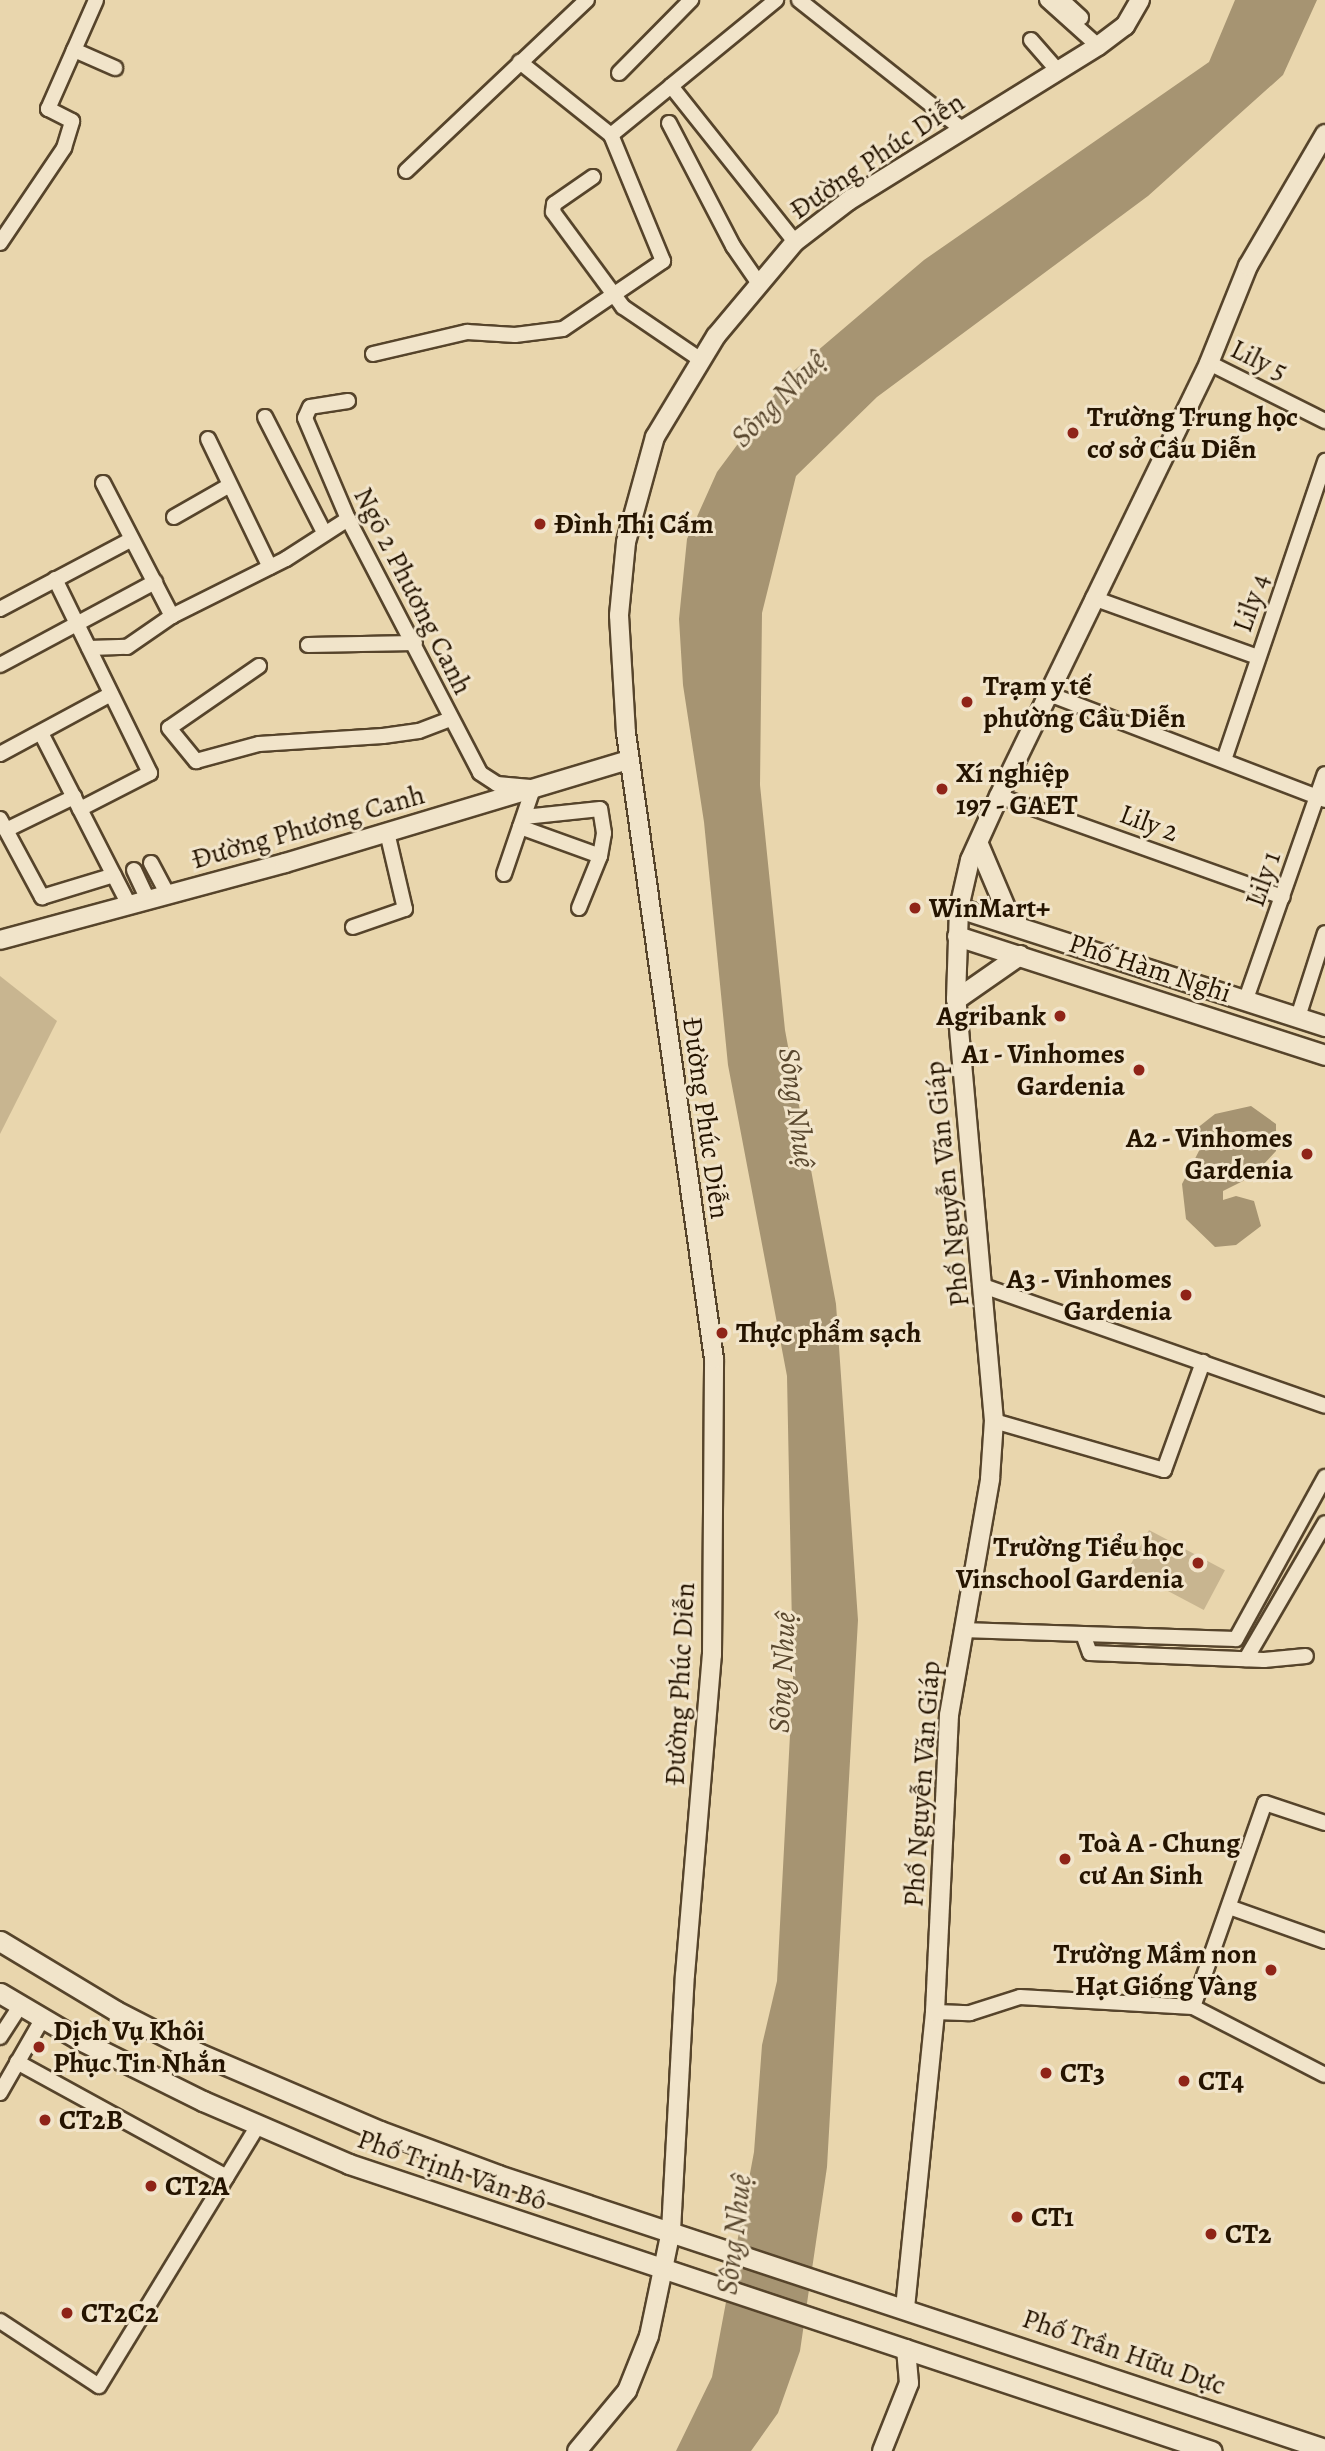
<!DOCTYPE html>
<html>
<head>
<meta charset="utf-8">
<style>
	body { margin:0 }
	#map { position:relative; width:1325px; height:2451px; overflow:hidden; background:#e9d6ad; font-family:Alegreya,serif }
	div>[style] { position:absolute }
	.green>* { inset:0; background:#c8b590; transform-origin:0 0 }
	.water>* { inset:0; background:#a69472 }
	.roads { filter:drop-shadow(2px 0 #56442b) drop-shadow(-2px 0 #56442b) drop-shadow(0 2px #56442b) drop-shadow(0 -2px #56442b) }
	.minor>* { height:14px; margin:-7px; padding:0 7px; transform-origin:7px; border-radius:7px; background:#f1e4ca }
	.tertiary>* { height:18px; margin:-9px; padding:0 9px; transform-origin:9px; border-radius:9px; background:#f1e4ca }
	.secondary>* { height:19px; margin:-9.5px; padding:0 9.5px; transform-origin:9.5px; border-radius:9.5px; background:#f1e4ca }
	.dots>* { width:19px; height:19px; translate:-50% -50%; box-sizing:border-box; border:4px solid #f1e4ca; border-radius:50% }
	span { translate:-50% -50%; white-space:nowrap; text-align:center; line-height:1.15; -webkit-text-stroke:6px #f1e4ca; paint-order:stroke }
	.street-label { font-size:28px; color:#251400 }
	.poi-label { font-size:28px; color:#251400; font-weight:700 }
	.left { translate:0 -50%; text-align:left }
	.right { translate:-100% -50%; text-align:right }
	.water-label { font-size:30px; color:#59472e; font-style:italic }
</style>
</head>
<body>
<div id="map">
	<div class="green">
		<i style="clip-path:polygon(0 976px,57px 1021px,0 1134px)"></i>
		<i style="left:1149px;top:1530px;width:86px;height:45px;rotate:28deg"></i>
	</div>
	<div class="water">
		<i style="clip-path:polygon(1235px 0,1317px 0,1283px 75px,1148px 196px,877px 397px,796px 476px,762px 613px,760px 785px,785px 1030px,836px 1304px,858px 1620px,827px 2167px,800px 2351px,778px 2413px,751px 2451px,676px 2451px,712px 2377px,754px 2152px,762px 2045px,777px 1981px,793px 1678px,787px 1376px,728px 1065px,704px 822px,683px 685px,679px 619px,687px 539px,717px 472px,789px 375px,924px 260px,1209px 62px)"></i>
		<i style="clip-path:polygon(1251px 1106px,1276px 1124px,1276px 1151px,1253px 1176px,1223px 1191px,1223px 1200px,1236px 1196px,1254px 1201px,1261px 1226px,1236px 1245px,1215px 1247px,1186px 1219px,1182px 1184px,1202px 1145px,1236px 1132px,1215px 1132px,1198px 1144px,1191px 1133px,1215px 1114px)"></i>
	</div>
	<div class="roads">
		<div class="minor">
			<i style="left:799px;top:0;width:208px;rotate:38.4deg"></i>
			<i style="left:1047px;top:0;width:69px;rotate:42deg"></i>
			<i style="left:1062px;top:0;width:26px;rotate:43deg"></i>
			<i style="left:1031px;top:40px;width:41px;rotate:48.9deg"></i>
			<i style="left:74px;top:50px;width:45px;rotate:23.7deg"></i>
			<i style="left:619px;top:73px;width:103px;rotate:-45.4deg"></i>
			<i style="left:671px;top:86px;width:136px;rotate:-39.3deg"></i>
			<i style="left:669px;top:123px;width:139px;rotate:62.5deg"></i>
			<i style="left:733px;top:246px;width:47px;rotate:55.3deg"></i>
			<i style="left:611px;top:135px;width:77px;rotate:-39.2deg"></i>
			<i style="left:671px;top:86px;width:199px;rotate:51.5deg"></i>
			<i style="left:406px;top:171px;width:249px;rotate:-43.4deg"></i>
			<i style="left:593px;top:177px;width:47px;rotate:145.3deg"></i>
			<i style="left:554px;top:204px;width:8px;rotate:97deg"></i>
			<i style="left:553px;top:212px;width:118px;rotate:53.6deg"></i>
			<i style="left:623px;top:307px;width:94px;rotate:34.2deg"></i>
			<i style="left:0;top:243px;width:115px;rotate:-56deg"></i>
			<i style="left:64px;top:148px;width:28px;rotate:-73deg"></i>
			<i style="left:72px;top:121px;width:27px;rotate:-153deg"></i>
			<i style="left:48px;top:109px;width:119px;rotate:-66.2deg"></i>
			<i style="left:373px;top:354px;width:97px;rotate:-13.2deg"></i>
			<i style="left:467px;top:332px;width:48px;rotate:3.6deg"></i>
			<i style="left:515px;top:335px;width:48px;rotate:-7.1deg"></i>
			<i style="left:563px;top:329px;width:121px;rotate:-34.2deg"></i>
			<i style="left:663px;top:261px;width:136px;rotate:-112.4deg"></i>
			<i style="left:611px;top:135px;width:117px;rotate:-141.3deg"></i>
			<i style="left:1209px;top:363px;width:130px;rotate:26.6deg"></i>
			<i style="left:348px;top:401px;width:38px;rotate:171deg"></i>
			<i style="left:310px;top:407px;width:12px;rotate:114deg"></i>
			<i style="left:305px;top:418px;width:110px;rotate:66.9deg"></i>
			<i style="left:348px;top:519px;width:286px;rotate:62.5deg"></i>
			<i style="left:480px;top:773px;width:20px;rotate:33deg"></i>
			<i style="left:497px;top:784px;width:36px;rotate:5deg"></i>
			<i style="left:265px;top:417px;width:131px;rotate:62.9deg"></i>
			<i style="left:208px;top:439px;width:142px;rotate:64.2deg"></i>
			<i style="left:103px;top:483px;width:150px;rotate:62.6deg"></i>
			<i style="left:174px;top:517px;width:64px;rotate:-29.7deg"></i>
			<i style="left:55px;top:579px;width:216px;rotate:63.9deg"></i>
			<i style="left:150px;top:773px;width:79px;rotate:152.8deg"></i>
			<i style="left:1093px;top:598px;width:175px;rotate:19.7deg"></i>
			<i style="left:0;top:609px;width:149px;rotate:-27.9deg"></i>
			<i style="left:308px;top:645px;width:107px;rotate:-1.1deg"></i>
			<i style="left:89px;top:648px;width:38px;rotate:-2deg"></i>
			<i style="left:127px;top:647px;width:55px;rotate:-34.6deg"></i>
			<i style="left:172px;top:616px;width:127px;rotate:-26.6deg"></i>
			<i style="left:286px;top:559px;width:74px;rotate:-32.8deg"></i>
			<i style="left:0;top:665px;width:176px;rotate:-28.2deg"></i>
			<i style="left:259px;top:666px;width:109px;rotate:145.4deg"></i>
			<i style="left:169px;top:728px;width:43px;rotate:50.7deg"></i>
			<i style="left:196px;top:761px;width:65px;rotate:-15.1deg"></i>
			<i style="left:259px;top:744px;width:124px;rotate:-3.7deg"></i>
			<i style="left:383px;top:736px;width:36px;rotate:-8deg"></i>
			<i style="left:419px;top:731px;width:33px;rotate:-21deg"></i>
			<i style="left:1049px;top:694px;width:296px;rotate:21deg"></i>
			<i style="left:41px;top:733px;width:193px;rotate:62.9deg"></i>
			<i style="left:0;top:754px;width:126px;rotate:-28.4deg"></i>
			<i style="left:1224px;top:760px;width:316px;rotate:-71.3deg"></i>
			<i style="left:999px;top:796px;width:301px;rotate:19.6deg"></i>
			<i style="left:0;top:819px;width:89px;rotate:61.7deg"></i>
			<i style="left:42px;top:897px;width:75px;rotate:-17deg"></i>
			<i style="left:520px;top:827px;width:85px;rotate:19.9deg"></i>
			<i style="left:600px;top:856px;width:23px;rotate:-80deg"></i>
			<i style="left:604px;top:833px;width:24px;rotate:-99deg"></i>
			<i style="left:600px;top:809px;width:76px;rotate:174deg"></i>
			<i style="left:6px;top:830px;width:76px;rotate:-25.9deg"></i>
			<i style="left:151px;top:863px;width:34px;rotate:62deg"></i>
			<i style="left:134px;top:870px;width:33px;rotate:65deg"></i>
			<i style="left:504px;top:874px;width:90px;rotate:-71.2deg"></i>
			<i style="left:579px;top:908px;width:56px;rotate:-68deg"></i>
			<i style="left:353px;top:927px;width:55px;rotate:-19.1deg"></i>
			<i style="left:405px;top:909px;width:79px;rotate:-103.2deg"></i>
			<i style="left:1246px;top:999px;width:238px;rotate:-70.7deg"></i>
			<i style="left:1298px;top:1017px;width:88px;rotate:-72.2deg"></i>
			<i style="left:983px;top:1286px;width:362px;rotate:19.3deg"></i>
			<i style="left:994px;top:1421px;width:177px;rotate:16.1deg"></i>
			<i style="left:1164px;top:1470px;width:115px;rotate:-70.1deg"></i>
			<i style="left:962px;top:1630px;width:274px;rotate:1.9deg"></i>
			<i style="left:1236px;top:1639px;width:185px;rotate:-61.2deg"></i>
			<i style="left:1083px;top:1634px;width:20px;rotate:70deg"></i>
			<i style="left:1090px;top:1653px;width:174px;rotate:2.3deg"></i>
			<i style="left:1264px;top:1660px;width:42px;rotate:-5.4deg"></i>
			<i style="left:1246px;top:1659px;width:157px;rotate:-59.8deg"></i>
			<i style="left:1229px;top:1907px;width:102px;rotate:19.5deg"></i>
			<i style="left:1193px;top:2007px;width:216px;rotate:-70.6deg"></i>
			<i style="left:1265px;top:1803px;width:63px;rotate:18.4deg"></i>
			<i style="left:935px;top:2012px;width:35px;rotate:2deg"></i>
			<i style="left:970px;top:2013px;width:52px;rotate:-17.7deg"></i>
			<i style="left:1020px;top:1997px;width:173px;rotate:3.3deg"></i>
			<i style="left:1193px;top:2007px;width:148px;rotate:27.3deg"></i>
			<i style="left:0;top:2037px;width:38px;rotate:-57deg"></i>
			<i style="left:17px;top:2062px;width:239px;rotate:28.7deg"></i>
			<i style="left:0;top:2093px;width:86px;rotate:-60.2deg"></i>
			<i style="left:0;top:2321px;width:118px;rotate:33.3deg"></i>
			<i style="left:99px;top:2386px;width:305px;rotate:-58.6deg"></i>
		</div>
		<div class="tertiary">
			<i style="left:0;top:940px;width:295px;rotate:-15.1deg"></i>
			<i style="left:285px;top:863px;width:359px;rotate:-16.7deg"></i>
			<i style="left:905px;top:2308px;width:298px;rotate:-84.2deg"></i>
			<i style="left:935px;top:2012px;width:297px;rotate:-87.3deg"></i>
			<i style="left:949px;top:1715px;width:240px;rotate:-80.1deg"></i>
			<i style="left:990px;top:1479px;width:58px;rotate:-86.1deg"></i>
			<i style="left:994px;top:1421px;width:424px;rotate:-95.1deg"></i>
			<i style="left:956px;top:999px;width:91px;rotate:-88.1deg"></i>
			<i style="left:959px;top:908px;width:49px;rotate:-77.1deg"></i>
			<i style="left:970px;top:860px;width:70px;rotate:-65.6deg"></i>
			<i style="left:999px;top:796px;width:481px;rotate:-64.1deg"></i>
			<i style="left:1209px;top:363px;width:105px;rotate:-68.1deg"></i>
			<i style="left:1248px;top:266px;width:153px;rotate:-59.7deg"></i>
			<i style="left:577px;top:2451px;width:78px;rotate:-50.2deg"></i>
			<i style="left:627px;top:2391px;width:59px;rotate:-68.2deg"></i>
			<i style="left:649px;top:2336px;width:107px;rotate:-78.2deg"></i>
			<i style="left:671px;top:2231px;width:256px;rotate:-86.9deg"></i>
			<i style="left:685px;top:1975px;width:321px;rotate:-85.2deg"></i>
			<i style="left:712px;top:1655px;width:296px;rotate:-89.6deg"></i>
			<i style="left:714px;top:1359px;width:632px;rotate:-98deg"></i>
			<i style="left:626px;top:733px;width:118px;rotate:-93.4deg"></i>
			<i style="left:619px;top:615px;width:73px;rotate:-84.5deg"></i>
			<i style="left:626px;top:542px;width:109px;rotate:-74.6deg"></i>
			<i style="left:655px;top:437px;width:118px;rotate:-58.9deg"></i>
			<i style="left:716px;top:336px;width:123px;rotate:-50deg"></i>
			<i style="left:795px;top:242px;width:67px;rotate:-37.7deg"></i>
			<i style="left:848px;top:201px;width:294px;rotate:-31.8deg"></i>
			<i style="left:1098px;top:46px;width:34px;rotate:-37deg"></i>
			<i style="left:1125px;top:26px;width:30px;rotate:-60deg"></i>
			<i style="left:882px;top:2451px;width:73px;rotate:-68.3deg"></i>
			<i style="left:909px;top:2383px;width:34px;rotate:-95deg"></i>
		</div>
		<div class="secondary">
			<i style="left:978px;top:844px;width:87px;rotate:67deg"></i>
			<i style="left:959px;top:908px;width:385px;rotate:17.9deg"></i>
			<i style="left:957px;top:936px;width:387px;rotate:17.9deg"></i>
			<i style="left:956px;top:999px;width:77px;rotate:-34.9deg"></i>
			<i style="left:0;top:1941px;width:135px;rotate:31.1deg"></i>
			<i style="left:116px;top:2011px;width:92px;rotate:27.1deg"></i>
			<i style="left:198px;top:2053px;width:198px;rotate:23.2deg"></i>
			<i style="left:380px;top:2131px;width:126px;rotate:20.4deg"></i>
			<i style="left:498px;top:2175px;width:871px;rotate:18.33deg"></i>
			<i style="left:0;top:1993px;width:91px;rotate:30.5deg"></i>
			<i style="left:78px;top:2039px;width:140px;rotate:26.4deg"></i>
			<i style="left:203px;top:2101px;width:159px;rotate:23.3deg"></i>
			<i style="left:349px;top:2164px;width:909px;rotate:18.4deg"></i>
		</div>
	</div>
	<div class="dots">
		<i style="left:1073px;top:433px;background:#8f2418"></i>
		<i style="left:540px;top:524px;background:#8f2418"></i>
		<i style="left:967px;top:702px;background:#8f2418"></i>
		<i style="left:942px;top:789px;background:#8f2418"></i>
		<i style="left:915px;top:908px;background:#8f2418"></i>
		<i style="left:1060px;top:1016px;background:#8f2418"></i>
		<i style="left:1139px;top:1070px;background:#8f2418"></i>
		<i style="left:1307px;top:1154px;background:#8f2418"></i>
		<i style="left:1186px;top:1295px;background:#8f2418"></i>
		<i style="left:722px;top:1333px;background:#8f2418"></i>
		<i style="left:1198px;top:1563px;background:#8f2418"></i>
		<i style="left:1065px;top:1859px;background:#8f2418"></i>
		<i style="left:1271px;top:1970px;background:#8f2418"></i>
		<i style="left:39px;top:2047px;background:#8f2418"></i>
		<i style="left:1046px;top:2073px;background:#8f2418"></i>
		<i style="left:1184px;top:2081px;background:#8f2418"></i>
		<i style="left:45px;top:2120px;background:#8f2418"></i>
		<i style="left:151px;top:2186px;background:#8f2418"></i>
		<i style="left:1017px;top:2217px;background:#8f2418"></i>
		<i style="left:1211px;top:2234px;background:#8f2418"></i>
		<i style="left:67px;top:2313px;background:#8f2418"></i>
	</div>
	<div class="street-label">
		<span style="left:877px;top:156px;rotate:-34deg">Đường Phúc Diễn</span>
		<span style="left:1259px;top:360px;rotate:26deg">Lily 5</span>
		<span style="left:413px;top:591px;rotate:63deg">Ngõ 2 Phương Canh</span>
		<span style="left:1251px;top:603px;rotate:-71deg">Lily 4</span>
		<span style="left:1149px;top:823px;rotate:20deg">Lily 2</span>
		<span style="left:308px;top:827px;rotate:-16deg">Đường Phương Canh</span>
		<span style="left:1263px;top:879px;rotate:-71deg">Lily 1</span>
		<span style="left:1150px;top:968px;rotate:18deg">Phố Hàm Nghi</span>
		<span style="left:706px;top:1118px;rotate:82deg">Đường Phúc Diễn</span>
		<span style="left:947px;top:1184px;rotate:-96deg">Phố Nguyễn Văn Giáp</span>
		<span style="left:680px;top:1684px;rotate:-87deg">Đường Phúc Diễn</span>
		<span style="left:922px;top:1784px;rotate:-86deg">Phố Nguyễn Văn Giáp</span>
		<span style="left:452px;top:2170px;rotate:19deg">Phố Trịnh Văn Bô</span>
		<span style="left:1124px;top:2352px;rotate:19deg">Phố Trần Hữu Dực</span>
	</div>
	<div class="poi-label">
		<span class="left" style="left:1087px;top:433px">Trường Trung học<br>cơ sở Cầu Diễn</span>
		<span class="left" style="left:554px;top:524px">Đình Thị Cấm</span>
		<span class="left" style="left:983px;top:702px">Trạm y tế<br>phường Cầu Diễn</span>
		<span class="left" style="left:956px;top:789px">Xí nghiệp<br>197 - GAET</span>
		<span class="left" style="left:929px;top:908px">WinMart+</span>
		<span class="right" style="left:1046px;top:1016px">Agribank</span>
		<span class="right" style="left:1125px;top:1070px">A1 - Vinhomes<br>Gardenia</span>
		<span class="right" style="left:1293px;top:1154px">A2 - Vinhomes<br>Gardenia</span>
		<span class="right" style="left:1172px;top:1295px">A3 - Vinhomes<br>Gardenia</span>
		<span class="left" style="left:736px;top:1333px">Thực phẩm sạch</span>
		<span class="right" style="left:1184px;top:1563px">Trường Tiểu học<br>Vinschool Gardenia</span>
		<span class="left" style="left:1079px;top:1859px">Toà A - Chung<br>cư An Sinh</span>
		<span class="right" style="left:1257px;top:1970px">Trường Mầm non<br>Hạt Giống Vàng</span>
		<span class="left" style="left:53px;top:2047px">Dịch Vụ Khôi<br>Phục Tin Nhắn</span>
		<span class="left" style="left:1060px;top:2073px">CT3</span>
		<span class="left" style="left:1198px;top:2081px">CT4</span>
		<span class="left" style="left:59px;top:2120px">CT2B</span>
		<span class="left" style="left:165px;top:2186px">CT2A</span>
		<span class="left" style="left:1031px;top:2217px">CT1</span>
		<span class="left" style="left:1225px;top:2234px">CT2</span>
		<span class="left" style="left:81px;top:2313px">CT2C2</span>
	</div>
	<div class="water-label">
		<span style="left:778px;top:399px;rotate:-46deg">Sông Nhuệ</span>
		<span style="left:797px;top:1107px;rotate:82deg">Sông Nhuệ</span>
		<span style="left:782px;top:1673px;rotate:-87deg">Sông Nhuệ</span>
		<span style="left:734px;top:2235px;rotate:-83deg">Sông Nhuệ</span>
	</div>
</div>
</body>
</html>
